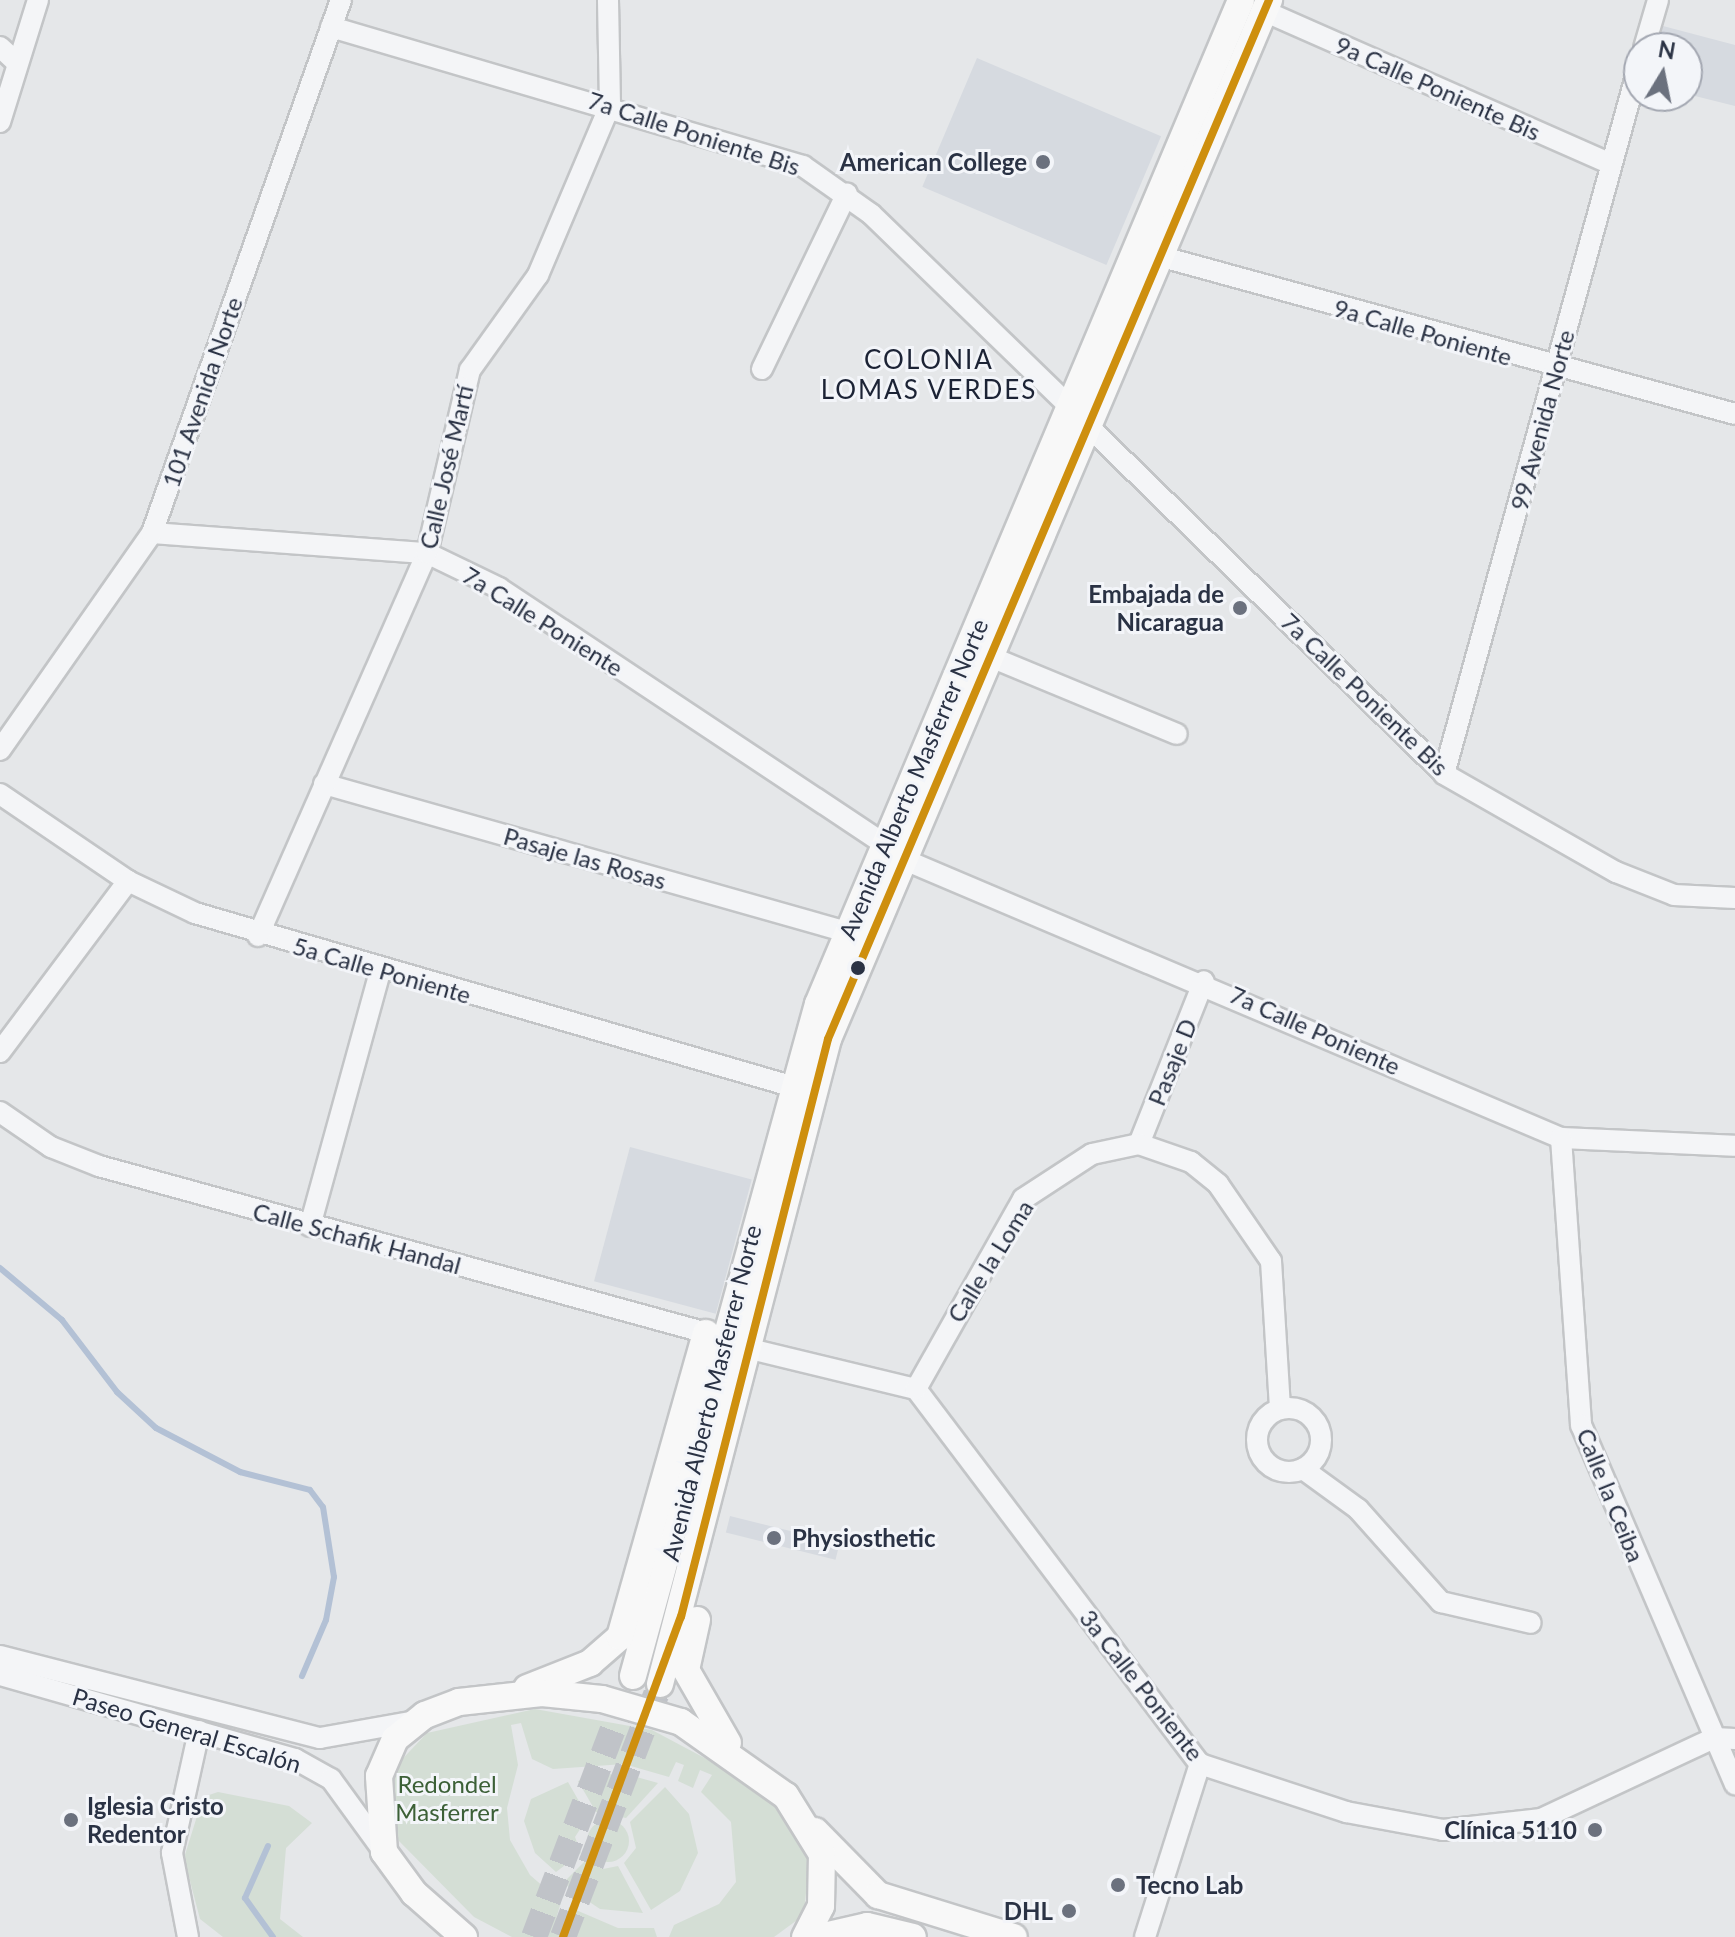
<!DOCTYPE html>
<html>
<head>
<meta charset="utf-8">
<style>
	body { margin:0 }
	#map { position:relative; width:1735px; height:1937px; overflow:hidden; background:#e5e7e9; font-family:Lato,sans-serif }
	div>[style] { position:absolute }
	.built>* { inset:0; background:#d6dae0; transform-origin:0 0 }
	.green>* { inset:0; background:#d4ded5 }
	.round { border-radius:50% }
	.stream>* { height:6px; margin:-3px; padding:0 3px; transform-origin:3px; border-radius:3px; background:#b3c1d5 }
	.major-tunnel>* { height:26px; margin-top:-13px; transform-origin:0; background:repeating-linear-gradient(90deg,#c0c3c8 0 26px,transparent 0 39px) }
	.roads { filter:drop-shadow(2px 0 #c3c5c7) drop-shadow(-2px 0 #c3c5c7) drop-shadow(0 2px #c3c5c7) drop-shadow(0 -2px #c3c5c7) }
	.minor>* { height:20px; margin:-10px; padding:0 10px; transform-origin:10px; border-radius:10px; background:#f4f5f7 }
	.minor>.ring { margin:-10px; padding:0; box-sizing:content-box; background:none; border:20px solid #f4f5f7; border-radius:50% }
	.major>* { height:26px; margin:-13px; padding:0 13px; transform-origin:13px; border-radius:13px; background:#f8f8f8 }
	.bus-1>* { height:8px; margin:-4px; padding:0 4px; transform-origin:4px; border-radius:4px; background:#ce8f0e }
	.dots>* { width:22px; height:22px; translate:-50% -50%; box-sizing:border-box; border:4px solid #f3f5f9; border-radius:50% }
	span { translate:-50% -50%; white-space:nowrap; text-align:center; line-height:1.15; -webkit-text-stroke:6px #f3f5f9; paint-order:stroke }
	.street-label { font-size:24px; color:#2a3244 }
	.poi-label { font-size:24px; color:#2a3244; font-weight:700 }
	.right { translate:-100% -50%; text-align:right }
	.left { translate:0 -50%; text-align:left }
	.park-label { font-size:24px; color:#3c6037 }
	.neighbourhood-label { font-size:26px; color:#1c2335; letter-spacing:2px }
	.north { position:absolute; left:1623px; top:32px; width:80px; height:80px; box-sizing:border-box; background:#f3f5f9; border:2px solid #a3a7b1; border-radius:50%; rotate:10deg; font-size:22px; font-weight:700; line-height:32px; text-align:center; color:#2a3244 }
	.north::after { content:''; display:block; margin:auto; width:28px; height:36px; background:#6b717e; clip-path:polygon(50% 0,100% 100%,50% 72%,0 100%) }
</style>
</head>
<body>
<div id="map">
	<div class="built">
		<i style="clip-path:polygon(1663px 26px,1735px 45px,1735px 106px,1687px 94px,1687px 48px,1658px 48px)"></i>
		<i style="left:977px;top:58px;width:200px;height:140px;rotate:23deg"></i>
		<i style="left:630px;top:1147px;width:126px;height:139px;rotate:15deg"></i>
		<i style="left:730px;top:1516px;width:113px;height:17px;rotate:14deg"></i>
	</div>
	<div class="green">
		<i style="clip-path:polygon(535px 1709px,652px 1730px,746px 1780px,774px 1806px,809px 1859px,804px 1915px,774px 1937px,669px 1937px,674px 1925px,719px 1904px,736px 1882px,731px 1822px,701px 1792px,712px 1775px,700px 1770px,693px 1788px,678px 1781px,684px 1765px,676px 1762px,669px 1777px,624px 1764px,553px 1769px,532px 1759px,521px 1723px,511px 1725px,518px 1765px,507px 1808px,510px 1840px,530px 1875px,561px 1902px,556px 1919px,564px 1921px,569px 1907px,618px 1928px,654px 1928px,657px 1937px,512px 1937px,474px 1917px,399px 1841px,387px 1814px,391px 1771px,427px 1733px)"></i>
		<i style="clip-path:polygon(607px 1774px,633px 1776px,658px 1783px,626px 1818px,596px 1812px,578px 1781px)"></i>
		<i style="clip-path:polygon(568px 1782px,588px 1817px,575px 1837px,581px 1853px,556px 1872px,535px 1853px,524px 1821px,531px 1799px)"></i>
		<i style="clip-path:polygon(665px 1787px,689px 1814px,698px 1853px,680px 1891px,651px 1910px,624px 1863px,636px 1848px,630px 1822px)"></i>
		<i style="clip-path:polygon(218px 1792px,289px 1806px,312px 1823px,286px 1848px,280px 1919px,303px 1937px,223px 1937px,200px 1919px,184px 1858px,203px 1797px)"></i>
		<i class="round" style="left:587px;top:1820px;width:42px;height:42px"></i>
		<i style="clip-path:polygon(586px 1860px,603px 1869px,618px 1866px,643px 1913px,600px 1909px,570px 1889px,564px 1882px)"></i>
	</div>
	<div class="stream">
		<i style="left:0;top:1268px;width:81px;rotate:40deg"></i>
		<i style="left:62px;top:1320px;width:91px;rotate:52.6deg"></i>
		<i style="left:117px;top:1392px;width:53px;rotate:42.7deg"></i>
		<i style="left:156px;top:1428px;width:95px;rotate:27.6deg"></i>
		<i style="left:240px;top:1472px;width:72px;rotate:14.4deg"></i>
		<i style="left:310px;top:1490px;width:21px;rotate:53deg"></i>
		<i style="left:323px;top:1507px;width:71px;rotate:81.1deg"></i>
		<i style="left:334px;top:1577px;width:44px;rotate:100.5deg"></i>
		<i style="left:326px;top:1620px;width:61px;rotate:113.2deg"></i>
		<i style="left:268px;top:1846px;width:57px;rotate:113.9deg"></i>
		<i style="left:245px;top:1898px;width:48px;rotate:54.3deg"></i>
	</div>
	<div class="major-tunnel">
		<i style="left:534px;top:1937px;width:279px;rotate:-69.2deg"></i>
		<i style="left:563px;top:1937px;width:271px;rotate:-69deg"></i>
	</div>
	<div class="roads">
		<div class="minor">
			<i style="left:1264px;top:11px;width:379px;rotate:23.8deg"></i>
			<i style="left:331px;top:27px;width:492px;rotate:16.4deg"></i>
			<i style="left:803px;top:166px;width:83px;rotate:35.2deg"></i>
			<i style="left:871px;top:214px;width:277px;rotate:44.1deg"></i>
			<i style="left:0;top:47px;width:23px;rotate:43deg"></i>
			<i style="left:1644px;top:48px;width:50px;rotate:-73.7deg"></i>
			<i style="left:0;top:122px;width:128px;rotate:-72.7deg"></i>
			<i style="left:1159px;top:256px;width:597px;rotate:15.34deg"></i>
			<i style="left:762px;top:369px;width:195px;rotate:-64.2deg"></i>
			<i style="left:1088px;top:426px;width:498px;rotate:44.3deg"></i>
			<i style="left:1444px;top:774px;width:198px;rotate:29.7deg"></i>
			<i style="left:1616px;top:872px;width:62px;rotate:21.6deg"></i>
			<i style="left:1674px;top:895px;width:61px;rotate:2.8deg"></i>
			<i style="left:152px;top:533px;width:276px;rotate:4.2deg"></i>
			<i style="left:427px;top:553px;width:80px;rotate:25.9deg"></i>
			<i style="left:499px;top:588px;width:465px;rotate:33.6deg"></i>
			<i style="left:991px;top:657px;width:201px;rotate:22.5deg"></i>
			<i style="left:0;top:750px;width:265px;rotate:-55deg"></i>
			<i style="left:152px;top:533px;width:566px;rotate:-70.48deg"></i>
			<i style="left:1444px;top:774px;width:735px;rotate:-74.62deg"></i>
			<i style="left:324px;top:784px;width:544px;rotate:15.8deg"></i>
			<i style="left:0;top:794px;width:155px;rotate:34.2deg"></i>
			<i style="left:128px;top:881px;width:74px;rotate:25.5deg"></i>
			<i style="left:195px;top:913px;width:621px;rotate:16.19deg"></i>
			<i style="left:905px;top:860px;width:712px;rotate:22.97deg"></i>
			<i style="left:1561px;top:1138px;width:174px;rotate:2.6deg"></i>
			<i style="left:258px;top:936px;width:419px;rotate:-66.2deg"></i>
			<i style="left:427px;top:553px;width:188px;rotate:-76.8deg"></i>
			<i style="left:470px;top:370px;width:117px;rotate:-54.4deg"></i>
			<i style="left:538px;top:275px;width:185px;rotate:-67deg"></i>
			<i style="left:610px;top:105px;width:105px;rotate:-91.1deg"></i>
			<i style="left:0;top:1052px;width:214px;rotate:-53.2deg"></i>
			<i style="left:0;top:1112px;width:62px;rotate:34.5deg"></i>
			<i style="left:51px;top:1147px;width:52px;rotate:21.6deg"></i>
			<i style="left:99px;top:1166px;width:642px;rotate:15.36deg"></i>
			<i style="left:1561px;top:1138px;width:288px;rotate:86deg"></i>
			<i style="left:1581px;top:1425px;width:391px;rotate:66.8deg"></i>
			<i style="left:1139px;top:1144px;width:175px;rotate:-68.3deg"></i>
			<i style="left:310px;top:1226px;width:267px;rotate:-74.6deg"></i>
			<i style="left:746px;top:1348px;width:175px;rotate:13.6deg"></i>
			<i style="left:916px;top:1389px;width:470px;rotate:52.9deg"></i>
			<i style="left:1200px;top:1764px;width:154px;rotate:18.2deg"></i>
			<i style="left:1346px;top:1812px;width:99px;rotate:10.5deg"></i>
			<i style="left:1443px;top:1830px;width:99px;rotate:-6.4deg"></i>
			<i style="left:1541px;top:1819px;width:191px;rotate:-25.1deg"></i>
			<i style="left:1714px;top:1738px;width:21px;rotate:3deg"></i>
			<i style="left:916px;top:1389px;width:218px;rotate:-60.6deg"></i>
			<i style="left:1023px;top:1199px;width:82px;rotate:-33.1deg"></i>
			<i style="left:1092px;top:1154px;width:48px;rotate:-12deg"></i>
			<i style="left:1139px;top:1144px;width:55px;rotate:19.1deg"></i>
			<i style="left:1191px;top:1162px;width:35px;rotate:39deg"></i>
			<i style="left:1218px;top:1184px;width:93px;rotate:55.5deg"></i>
			<i style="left:1271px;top:1261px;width:148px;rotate:86.5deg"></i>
			<i class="ring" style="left:1257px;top:1408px;width:44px;height:44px"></i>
			<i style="left:1303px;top:1469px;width:68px;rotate:36deg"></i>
			<i style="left:1358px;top:1509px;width:125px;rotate:48.3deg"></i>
			<i style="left:1441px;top:1602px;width:92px;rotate:13.1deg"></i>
			<i style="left:0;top:1656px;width:330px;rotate:14.4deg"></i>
			<i style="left:320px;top:1738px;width:97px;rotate:-10.1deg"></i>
			<i style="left:0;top:1675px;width:307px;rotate:15.9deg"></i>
			<i style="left:295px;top:1759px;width:41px;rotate:29.1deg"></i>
			<i style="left:331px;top:1779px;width:90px;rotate:54deg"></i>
			<i style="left:188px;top:1937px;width:86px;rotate:-100.8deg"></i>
			<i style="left:172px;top:1853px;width:125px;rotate:-77.5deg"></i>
			<i style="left:1145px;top:1937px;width:182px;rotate:-72.4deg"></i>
		</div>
		<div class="major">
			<i style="left:697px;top:1620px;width:51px;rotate:102.4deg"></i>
			<i style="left:686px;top:1670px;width:84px;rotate:60.1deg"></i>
			<i style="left:633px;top:1676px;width:697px;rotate:-74.61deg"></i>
			<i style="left:818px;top:1004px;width:1089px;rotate:-67.15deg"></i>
			<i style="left:660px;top:1684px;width:667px;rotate:-75.4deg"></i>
			<i style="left:828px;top:1039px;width:1129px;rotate:-67deg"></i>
			<i style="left:527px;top:1688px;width:68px;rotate:-21.6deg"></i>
			<i style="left:590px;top:1663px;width:40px;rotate:-41deg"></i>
			<i style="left:620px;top:1637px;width:316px;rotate:-74.2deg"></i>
			<i style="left:815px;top:1831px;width:90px;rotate:45.5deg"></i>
			<i style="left:878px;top:1895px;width:142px;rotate:17.2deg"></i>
			<i style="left:464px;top:1937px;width:67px;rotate:-138.7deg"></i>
			<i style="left:414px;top:1893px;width:51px;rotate:-126.2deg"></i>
			<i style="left:384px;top:1852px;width:76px;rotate:-93.8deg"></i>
			<i style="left:379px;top:1776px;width:40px;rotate:-66.6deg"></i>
			<i style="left:395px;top:1739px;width:38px;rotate:-39deg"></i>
			<i style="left:425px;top:1715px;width:36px;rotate:-21deg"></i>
			<i style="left:459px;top:1702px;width:83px;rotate:-6.2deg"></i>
			<i style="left:542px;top:1693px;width:60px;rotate:5.7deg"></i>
			<i style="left:602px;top:1699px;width:82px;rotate:16.2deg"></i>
			<i style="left:681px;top:1722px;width:128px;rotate:35.2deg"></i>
			<i style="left:786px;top:1796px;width:68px;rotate:58.2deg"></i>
			<i style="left:822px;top:1854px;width:52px;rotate:91.1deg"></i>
			<i style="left:821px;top:1906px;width:35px;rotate:117deg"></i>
			<i style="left:820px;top:1937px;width:48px;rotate:-13.2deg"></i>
			<i style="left:867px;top:1926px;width:47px;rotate:13.4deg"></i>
		</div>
	</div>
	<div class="bus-1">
		<i style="left:563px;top:1937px;width:341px;rotate:-69.8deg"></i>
		<i style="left:681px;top:1617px;width:596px;rotate:-75.73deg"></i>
		<i style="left:828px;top:1039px;width:1129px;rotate:-67deg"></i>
	</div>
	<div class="dots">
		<i style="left:1043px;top:162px;background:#6b717e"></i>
		<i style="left:1240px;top:608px;background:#6b717e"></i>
		<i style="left:858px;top:968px;background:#2a3244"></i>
		<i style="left:774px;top:1538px;background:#6b717e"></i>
		<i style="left:71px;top:1820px;background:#6b717e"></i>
		<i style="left:1595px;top:1830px;background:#6b717e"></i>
		<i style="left:1118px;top:1885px;background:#6b717e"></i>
		<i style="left:1069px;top:1911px;background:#6b717e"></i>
	</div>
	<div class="street-label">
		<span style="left:1438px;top:88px;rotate:24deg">9a Calle Poniente Bis</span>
		<span style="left:694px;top:133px;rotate:18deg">7a Calle Poniente Bis</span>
		<span style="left:1423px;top:332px;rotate:16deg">9a Calle Poniente</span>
		<span style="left:202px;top:392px;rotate:-71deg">101 Avenida Norte</span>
		<span style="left:1542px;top:420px;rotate:-75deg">99 Avenida Norte</span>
		<span style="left:446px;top:467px;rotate:-77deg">Calle José Martí</span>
		<span style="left:543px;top:621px;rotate:32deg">7a Calle Poniente</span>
		<span style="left:1365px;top:694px;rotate:44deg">7a Calle Poniente Bis</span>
		<span style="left:913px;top:779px;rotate:-67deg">Avenida Alberto Masferrer Norte</span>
		<span style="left:585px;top:858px;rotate:16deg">Pasaje las Rosas</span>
		<span style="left:382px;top:970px;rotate:16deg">5a Calle Poniente</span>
		<span style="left:1315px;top:1030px;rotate:24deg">7a Calle Poniente</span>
		<span style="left:1172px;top:1062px;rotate:-68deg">Pasaje D</span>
		<span style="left:357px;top:1238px;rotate:15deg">Calle Schafik Handal</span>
		<span style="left:990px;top:1261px;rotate:-58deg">Calle la Loma</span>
		<span style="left:711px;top:1393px;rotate:-76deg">Avenida Alberto Masferrer Norte</span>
		<span style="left:1611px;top:1495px;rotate:68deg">Calle la Ceiba</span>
		<span style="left:1142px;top:1685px;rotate:52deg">3a Calle Poniente</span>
		<span style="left:187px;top:1730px;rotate:17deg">Paseo General Escalón</span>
	</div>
	<div class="poi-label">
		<span class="right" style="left:1027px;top:162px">American College</span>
		<span class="right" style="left:1224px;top:608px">Embajada de<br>Nicaragua</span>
		<span class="left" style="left:792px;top:1538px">Physiosthetic</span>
		<span class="left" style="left:87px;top:1820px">Iglesia Cristo<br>Redentor</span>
		<span class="right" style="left:1577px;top:1830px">Clínica 5110</span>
		<span class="left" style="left:1136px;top:1885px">Tecno Lab</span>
		<span class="right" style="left:1053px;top:1911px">DHL</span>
	</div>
	<div class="park-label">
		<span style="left:447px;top:1798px">Redondel<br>Masferrer</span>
	</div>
	<div class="neighbourhood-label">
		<span style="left:929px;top:375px">COLONIA<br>LOMAS VERDES</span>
	</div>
	<div class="north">N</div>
</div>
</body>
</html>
